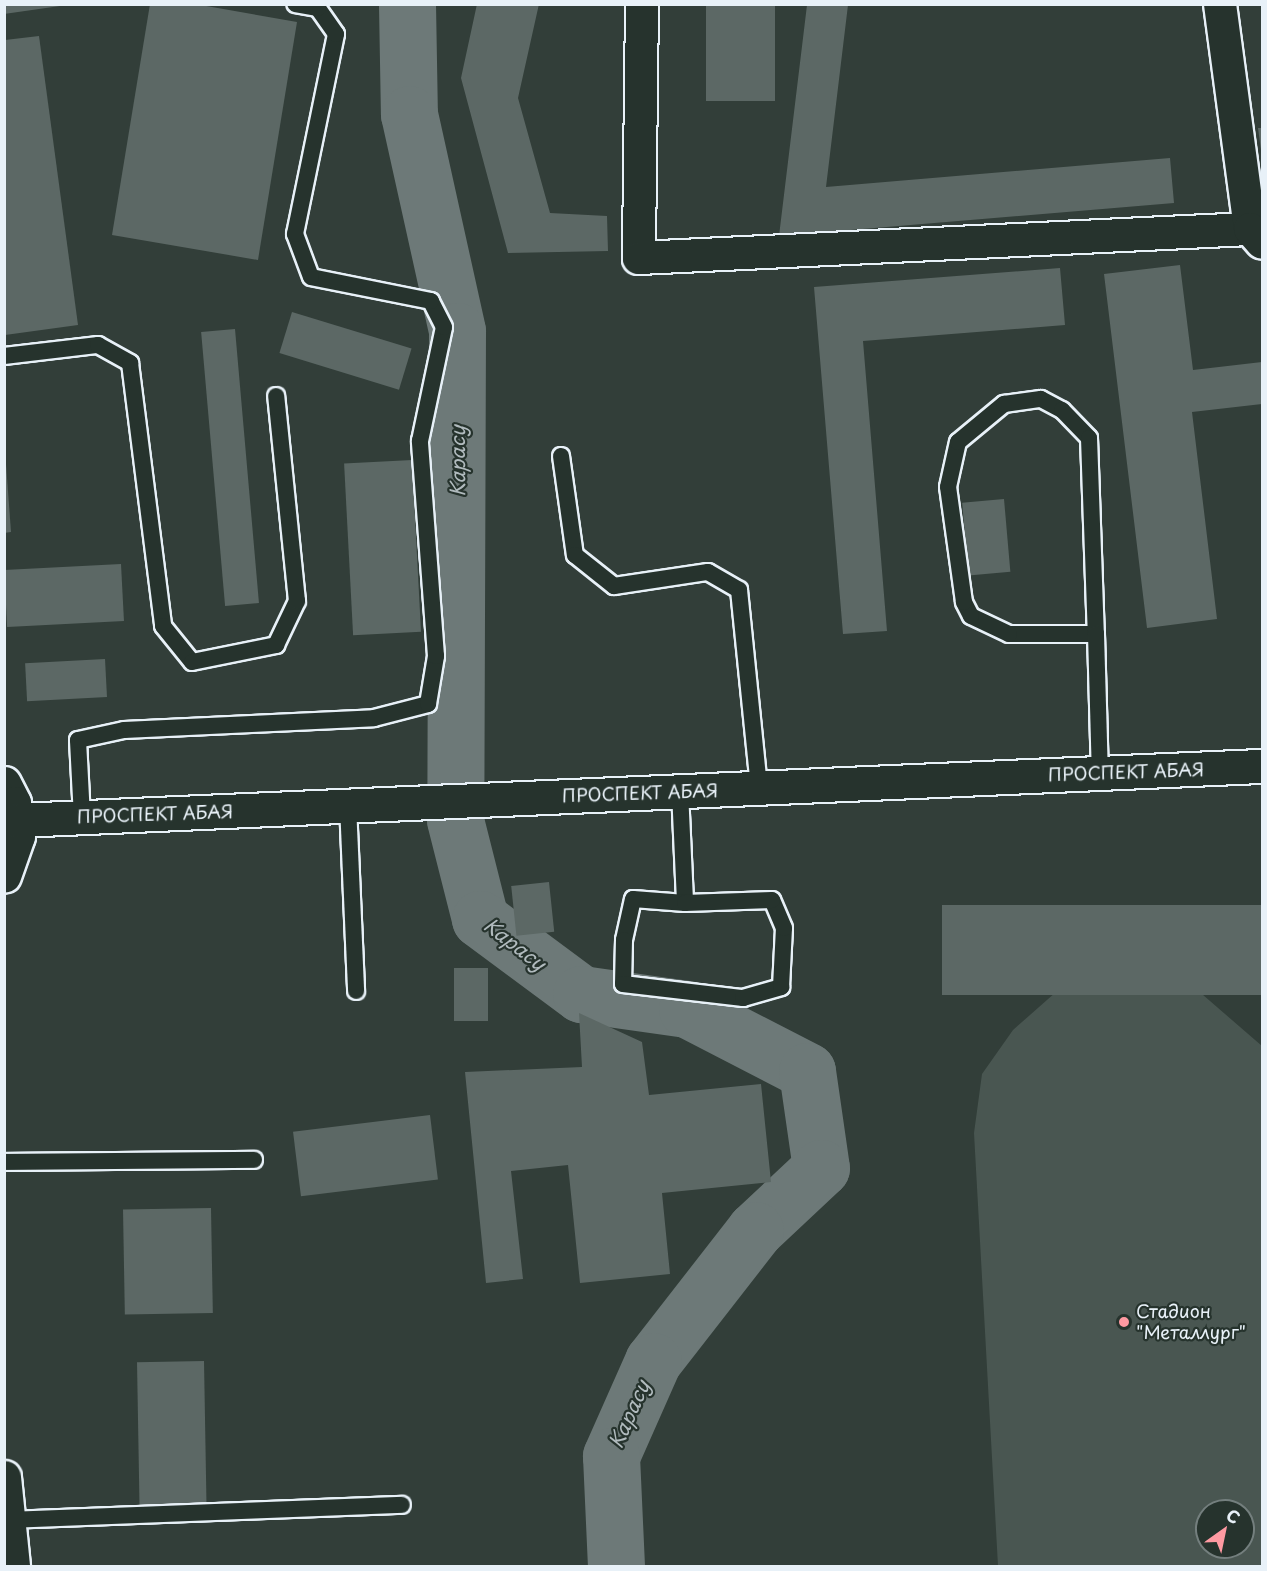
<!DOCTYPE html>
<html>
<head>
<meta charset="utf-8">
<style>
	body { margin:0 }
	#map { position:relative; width:1267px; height:1571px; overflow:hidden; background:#323e39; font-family:"Playpen Sans",sans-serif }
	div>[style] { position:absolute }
	.green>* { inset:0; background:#495651 }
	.river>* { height:57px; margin:-28.5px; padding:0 28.5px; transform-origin:28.5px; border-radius:28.5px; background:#6d7978 }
	.building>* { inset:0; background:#5c6865; transform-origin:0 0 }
	.roads { filter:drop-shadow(2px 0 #e8f1f8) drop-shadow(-2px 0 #e8f1f8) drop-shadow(0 2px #e8f1f8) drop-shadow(0 -2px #e8f1f8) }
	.service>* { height:16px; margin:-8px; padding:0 8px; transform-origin:8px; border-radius:8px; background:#26332d }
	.minor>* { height:32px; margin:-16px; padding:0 16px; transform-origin:16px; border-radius:16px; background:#26332d }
	.secondary>* { height:33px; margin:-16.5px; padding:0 16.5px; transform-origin:16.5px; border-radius:16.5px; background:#26332d }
	.dots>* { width:16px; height:16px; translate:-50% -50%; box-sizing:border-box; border:3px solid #26332d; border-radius:50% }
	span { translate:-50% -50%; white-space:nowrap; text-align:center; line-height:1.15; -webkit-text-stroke:4.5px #26332d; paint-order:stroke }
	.street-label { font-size:18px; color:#e8f1f8 }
	.poi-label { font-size:18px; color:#e8f1f8 }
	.left { translate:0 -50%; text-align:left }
	.water-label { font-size:20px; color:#b1bbbe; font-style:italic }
	.frame { position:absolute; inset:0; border:6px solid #e8f1f8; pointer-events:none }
	.north { position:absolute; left:1195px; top:1499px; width:60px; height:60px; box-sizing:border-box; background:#26332d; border:2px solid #747f7e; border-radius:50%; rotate:33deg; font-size:16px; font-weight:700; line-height:24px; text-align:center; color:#e8f1f8 }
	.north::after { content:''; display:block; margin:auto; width:21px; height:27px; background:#ff9aa2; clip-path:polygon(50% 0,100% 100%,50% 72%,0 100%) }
</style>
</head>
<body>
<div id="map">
	<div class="green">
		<i style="clip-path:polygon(evenodd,1195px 988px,1262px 1046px,1262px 1566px,998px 1566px,974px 1133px,982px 1074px,1013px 1030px,1056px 992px,1195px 988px,1207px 1511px,1243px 1511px,1243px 1547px,1207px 1547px,1207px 1511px)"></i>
	</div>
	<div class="river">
		<i style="left:407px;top:4px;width:110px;rotate:89deg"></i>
		<i style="left:409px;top:114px;width:222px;rotate:77.5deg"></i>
		<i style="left:457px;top:331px;width:489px;rotate:90.2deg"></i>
		<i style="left:455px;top:820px;width:102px;rotate:75.8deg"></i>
		<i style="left:480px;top:919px;width:126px;rotate:36.6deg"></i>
		<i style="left:581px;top:994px;width:107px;rotate:8.1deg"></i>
		<i style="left:687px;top:1009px;width:135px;rotate:27.3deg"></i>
		<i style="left:807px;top:1071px;width:98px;rotate:81.8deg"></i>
		<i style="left:821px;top:1168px;width:91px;rotate:136.8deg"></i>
		<i style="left:755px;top:1230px;width:166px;rotate:127.9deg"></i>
		<i style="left:653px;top:1361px;width:104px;rotate:113.9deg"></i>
		<i style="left:611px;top:1456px;width:110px;rotate:87.4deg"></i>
	</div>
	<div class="building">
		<i style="clip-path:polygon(4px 4px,60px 4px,60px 6px,4px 14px)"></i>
		<i style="clip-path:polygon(150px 4px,195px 4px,297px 22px,258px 260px,112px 235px)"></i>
		<i style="clip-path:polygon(477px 4px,539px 4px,518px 98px,550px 213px,607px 216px,608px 251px,508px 253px,461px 78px)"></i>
		<i style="left:706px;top:4px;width:69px;height:97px"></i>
		<i style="clip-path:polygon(807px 5px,848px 5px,826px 187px,1170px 158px,1174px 203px,779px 236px)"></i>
		<i style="clip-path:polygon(39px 36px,78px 325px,5px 335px,5px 40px)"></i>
		<i style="clip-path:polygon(1258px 128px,1262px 128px,1262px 150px,1261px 150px)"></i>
		<i style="clip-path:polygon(1180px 265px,1193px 370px,1262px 362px,1262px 404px,1192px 412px,1217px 619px,1147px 628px,1104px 274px)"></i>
		<i style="clip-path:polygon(1060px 268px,1065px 325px,863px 341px,887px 631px,843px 634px,814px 287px)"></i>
		<i style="left:292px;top:312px;width:125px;height:43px;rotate:17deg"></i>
		<i style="left:235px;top:329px;width:275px;height:34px;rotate:85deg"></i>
		<i style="clip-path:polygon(4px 437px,11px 532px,4px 533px)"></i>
		<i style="left:412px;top:460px;width:172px;height:68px;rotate:87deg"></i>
		<i style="left:1004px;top:499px;width:73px;height:42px;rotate:85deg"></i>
		<i style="left:121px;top:564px;width:57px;height:117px;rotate:87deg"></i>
		<i style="left:105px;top:659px;width:38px;height:80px;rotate:87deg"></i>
		<i style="left:549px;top:882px;width:50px;height:38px;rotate:84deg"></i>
		<i style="left:1262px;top:905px;width:90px;height:320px;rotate:90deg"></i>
		<i style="left:454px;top:968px;width:34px;height:53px"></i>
		<i style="clip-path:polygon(579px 1013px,642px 1042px,649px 1095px,761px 1084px,771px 1182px,662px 1193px,670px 1274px,580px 1283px,568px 1165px,511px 1171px,523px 1279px,486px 1283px,465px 1072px,582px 1067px)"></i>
		<i style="left:430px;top:1115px;width:65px;height:138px;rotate:83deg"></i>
		<i style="left:211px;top:1208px;width:105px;height:88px;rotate:89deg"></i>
		<i style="left:204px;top:1361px;width:145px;height:67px;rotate:89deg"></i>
	</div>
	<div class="roads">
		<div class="service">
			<i style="left:4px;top:356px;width:95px;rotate:-6.7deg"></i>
			<i style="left:98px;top:345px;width:37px;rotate:29deg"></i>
			<i style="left:130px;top:363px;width:265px;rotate:82.8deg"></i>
			<i style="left:163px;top:626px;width:46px;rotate:51.1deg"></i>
			<i style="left:192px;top:662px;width:86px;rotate:-11.4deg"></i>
			<i style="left:276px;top:645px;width:49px;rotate:-64.5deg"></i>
			<i style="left:297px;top:601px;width:206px;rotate:-95.8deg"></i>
			<i style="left:561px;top:456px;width:100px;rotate:82deg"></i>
			<i style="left:575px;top:555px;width:50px;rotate:38.5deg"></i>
			<i style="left:614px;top:586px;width:95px;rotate:-8.5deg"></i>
			<i style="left:708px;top:572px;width:36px;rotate:30deg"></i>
			<i style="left:739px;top:590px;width:199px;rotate:84.2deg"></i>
			<i style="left:1096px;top:634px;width:87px;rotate:180deg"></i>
			<i style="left:1009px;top:634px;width:42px;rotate:-154.7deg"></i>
			<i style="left:971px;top:616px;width:16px;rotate:-117deg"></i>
			<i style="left:964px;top:602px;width:116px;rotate:-97.9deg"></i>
			<i style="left:948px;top:487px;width:46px;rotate:-77.5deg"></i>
			<i style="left:958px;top:442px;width:60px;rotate:-39.6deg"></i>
			<i style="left:1004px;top:404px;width:37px;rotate:-8deg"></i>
			<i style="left:1041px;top:399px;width:24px;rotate:28deg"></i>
			<i style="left:1062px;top:410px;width:39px;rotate:46deg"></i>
			<i style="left:1089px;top:438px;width:196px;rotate:88deg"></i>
			<i style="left:1096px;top:634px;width:139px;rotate:88.4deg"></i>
			<i style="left:680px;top:791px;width:112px;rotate:87.4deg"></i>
			<i style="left:685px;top:903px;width:52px;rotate:-175.6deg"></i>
			<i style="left:633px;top:899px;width:42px;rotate:102.4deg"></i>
			<i style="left:624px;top:940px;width:44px;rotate:91.3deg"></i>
			<i style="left:623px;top:984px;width:121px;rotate:6.7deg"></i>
			<i style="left:743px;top:998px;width:40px;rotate:-16deg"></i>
			<i style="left:781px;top:987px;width:59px;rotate:-87.1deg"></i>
			<i style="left:784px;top:928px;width:30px;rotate:-113deg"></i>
			<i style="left:772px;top:900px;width:87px;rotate:178deg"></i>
			<i style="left:348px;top:805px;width:186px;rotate:87.5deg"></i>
			<i style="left:82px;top:817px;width:77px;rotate:-93deg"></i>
			<i style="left:78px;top:740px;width:47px;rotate:-12.3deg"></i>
			<i style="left:124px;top:730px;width:250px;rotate:-2.7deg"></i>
			<i style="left:374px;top:718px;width:56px;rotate:-14.5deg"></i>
			<i style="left:428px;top:704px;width:49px;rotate:-80.5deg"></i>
			<i style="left:436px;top:656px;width:216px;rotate:-94.3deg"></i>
			<i style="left:420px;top:441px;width:116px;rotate:-78.1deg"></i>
			<i style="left:444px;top:327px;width:29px;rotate:-117deg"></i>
			<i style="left:431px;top:301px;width:122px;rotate:-168.7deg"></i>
			<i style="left:311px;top:277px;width:46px;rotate:-110.4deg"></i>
			<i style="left:295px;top:234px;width:204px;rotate:-78.4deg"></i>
			<i style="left:336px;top:34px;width:32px;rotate:-125deg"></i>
			<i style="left:318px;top:8px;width:23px;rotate:-170deg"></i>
			<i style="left:4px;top:1162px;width:250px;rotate:-0.5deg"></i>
			<i style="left:9px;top:1520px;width:393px;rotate:-2.2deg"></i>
		</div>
		<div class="minor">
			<i style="left:642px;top:4px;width:254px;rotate:90.7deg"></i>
			<i style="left:639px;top:258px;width:612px;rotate:-2.72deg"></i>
			<i style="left:1220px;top:4px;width:227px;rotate:82.4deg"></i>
			<i style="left:1250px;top:229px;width:18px;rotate:49deg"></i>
		</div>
		<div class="secondary">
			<i style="left:4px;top:783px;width:22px;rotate:63deg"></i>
			<i style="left:14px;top:803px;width:33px;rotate:83deg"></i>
			<i style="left:18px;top:836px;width:42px;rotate:109.3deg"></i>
			<i style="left:18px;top:820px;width:1245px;rotate:-2.49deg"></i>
			<i style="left:4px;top:1477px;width:89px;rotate:84.2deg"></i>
		</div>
	</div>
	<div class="dots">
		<i style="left:1124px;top:1322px;background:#ff9aa2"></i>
	</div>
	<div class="street-label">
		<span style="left:1126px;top:772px;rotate:-2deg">ПРОСПЕКТ АБАЯ</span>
		<span style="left:640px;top:793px;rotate:-2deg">ПРОСПЕКТ АБАЯ</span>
		<span style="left:155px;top:814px;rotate:-2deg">ПРОСПЕКТ АБАЯ</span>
	</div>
	<div class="poi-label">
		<span class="left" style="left:1136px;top:1322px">Стадион<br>"Металлург"</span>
	</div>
	<div class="water-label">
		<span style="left:457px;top:461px;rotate:-90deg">Карасу</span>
		<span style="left:515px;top:944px;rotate:38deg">Карасу</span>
		<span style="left:629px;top:1414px;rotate:-66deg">Карасу</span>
	</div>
	<div class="frame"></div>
	<div class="north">С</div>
</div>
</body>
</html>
